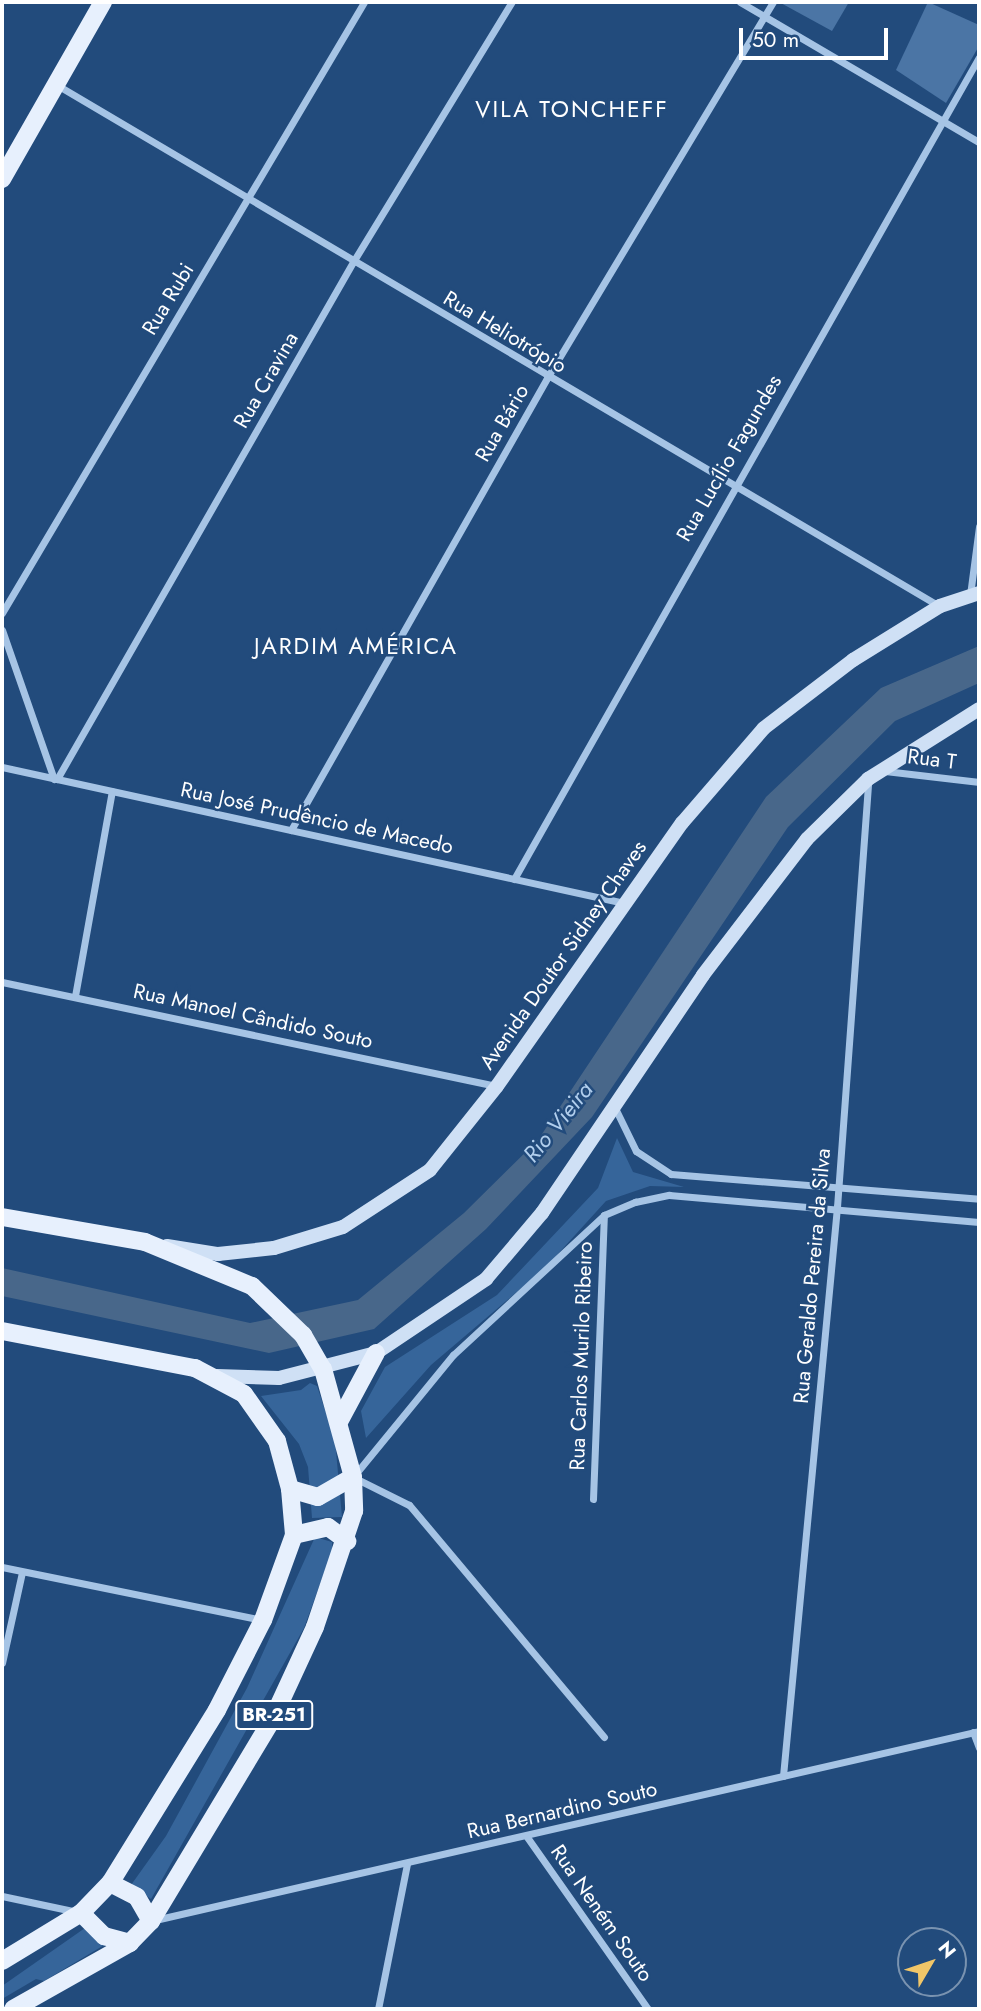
<!DOCTYPE html>
<html>
<head>
<meta charset="utf-8">
<style>
	body { margin:0 }
	#map { position:relative; width:981px; height:2011px; overflow:hidden; background:#224b7c; font-family:Jost,sans-serif }
	div>[style] { position:absolute }
	.green>* { inset:0; background:#36659a }
	.water>* { inset:0; background:#48678a }
	.building>* { inset:0; background:#4b75a5 }
	.minor>* { height:7px; margin:-3.5px; padding:0 3.5px; transform-origin:3.5px; border-radius:3.5px; background:#a6c4e5 }
	.secondary>* { height:14px; margin:-7px; padding:0 7px; transform-origin:7px; border-radius:7px; background:#cfe0f5 }
	.primary>* { height:18px; margin:-9px; padding:0 9px; transform-origin:9px; border-radius:9px; background:#e7f0fd }
	span { translate:-50% -50%; white-space:nowrap; text-align:center; line-height:1.15; -webkit-text-stroke:5px #224b7c; paint-order:stroke }
	.shield-label span { padding:2px 5px; background:#224b7c; border:2px solid; border-radius:5px; -webkit-text-stroke-width:0 }
	.shield-label { font-size:19px; color:#fff; font-weight:700 }
	.street-label { font-size:21px; color:#fff }
	.neighbourhood-label { font-size:23px; color:#fff; letter-spacing:2px }
	.water-label { font-size:23px; color:#b1ceed; font-style:italic }
	.frame { position:absolute; inset:0; border:4px solid #fff; pointer-events:none }
	.north { position:absolute; left:897px; top:1927px; width:70px; height:70px; box-sizing:border-box; background:#224b7c; border:2px solid #7a93b0; border-radius:50%; rotate:51deg; font-size:19px; font-weight:700; line-height:28px; text-align:center; color:#fff }
	.north::after { content:''; display:block; margin:auto; width:24px; height:32px; background:#f1c668; clip-path:polygon(50% 0,100% 100%,50% 72%,0 100%) }
	.scale { position:absolute; left:739px; top:28px; width:149px; height:32px; box-sizing:border-box; border:4px solid #fff; border-top:0; padding-left:9px; font-size:21px; line-height:24px; white-space:nowrap; color:#fff; -webkit-text-stroke:5px #224b7c; paint-order:stroke }
</style>
</head>
<body>
<div id="map">
	<div class="green">
		<i style="clip-path:polygon(617px 1138px,633px 1172px,684px 1187px,650px 1186px,606px 1201px,546px 1267px,431px 1365px,366px 1438px,361px 1411px,385px 1367px,497px 1295px,598px 1188px)"></i>
		<i style="clip-path:polygon(310px 1383px,317px 1386px,335px 1440px,342px 1517px,312px 1518px,308px 1467px,299px 1444px,261px 1396px,301px 1390px)"></i>
		<i style="clip-path:polygon(315px 1537px,332px 1542px,332px 1551px,304px 1628px,151px 1899px,131px 1885px,166px 1836px,247px 1688px)"></i>
		<i style="clip-path:polygon(85px 1928px,106px 1944px,44px 1981px,36px 1979px,2px 1999px,2px 1986px)"></i>
	</div>
	<div class="water">
		<i style="clip-path:polygon(979px 646px,979px 683px,895px 721px,788px 827px,592px 1117px,486px 1229px,374px 1329px,269px 1353px,2px 1296px,2px 1268px,250px 1323px,358px 1300px,464px 1213px,538px 1140px,766px 797px,881px 688px)"></i>
	</div>
	<div class="building">
		<i style="clip-path:polygon(779px 2px,849px 2px,832px 31px)"></i>
		<i style="clip-path:polygon(928px 2px,979px 25px,979px 46px,946px 103px,896px 70px)"></i>
	</div>
	<div class="minor">
		<i style="left:740px;top:2px;width:277px;rotate:30.4deg"></i>
		<i style="left:57px;top:85px;width:1024px;rotate:30.57deg"></i>
		<i style="left:970px;top:595px;width:69px;rotate:-82.5deg"></i>
		<i style="left:2px;top:613px;width:710px;rotate:-59.35deg"></i>
		<i style="left:2px;top:630px;width:158px;rotate:70.8deg"></i>
		<i style="left:2px;top:767px;width:637px;rotate:12.33deg"></i>
		<i style="left:885px;top:771px;width:95px;rotate:6.7deg"></i>
		<i style="left:57px;top:779px;width:596px;rotate:-60.21deg"></i>
		<i style="left:353px;top:262px;width:305px;rotate:-58.6deg"></i>
		<i style="left:291px;top:830px;width:519px;rotate:-60.47deg"></i>
		<i style="left:547px;top:378px;width:439px;rotate:-59deg"></i>
		<i style="left:514px;top:879px;width:944px;rotate:-60.5deg"></i>
		<i style="left:2px;top:982px;width:505px;rotate:11.89deg"></i>
		<i style="left:75px;top:996px;width:208px;rotate:-79.8deg"></i>
		<i style="left:615px;top:1108px;width:48px;rotate:64deg"></i>
		<i style="left:636px;top:1151px;width:42px;rotate:33.3deg"></i>
		<i style="left:671px;top:1174px;width:309px;rotate:4.6deg"></i>
		<i style="left:593px;top:1499px;width:284px;rotate:-87.8deg"></i>
		<i style="left:2px;top:1567px;width:265px;rotate:11.5deg"></i>
		<i style="left:2px;top:1663px;width:93px;rotate:-77.6deg"></i>
		<i style="left:973px;top:1732px;width:17px;rotate:69deg"></i>
		<i style="left:604px;top:1737px;width:303px;rotate:-130deg"></i>
		<i style="left:409px;top:1505px;width:63px;rotate:-153.4deg"></i>
		<i style="left:353px;top:1477px;width:158px;rotate:-50.7deg"></i>
		<i style="left:453px;top:1355px;width:206px;rotate:-42.8deg"></i>
		<i style="left:604px;top:1215px;width:34px;rotate:-23deg"></i>
		<i style="left:635px;top:1202px;width:35px;rotate:-12deg"></i>
		<i style="left:669px;top:1195px;width:311px;rotate:5deg"></i>
		<i style="left:783px;top:1776px;width:572px;rotate:-84.58deg"></i>
		<i style="left:837px;top:1207px;width:425px;rotate:-85.8deg"></i>
		<i style="left:527px;top:1837px;width:210px;rotate:54.9deg"></i>
		<i style="left:2px;top:1896px;width:77px;rotate:12deg"></i>
		<i style="left:155px;top:1920px;width:845px;rotate:-12.92deg"></i>
		<i style="left:378px;top:2009px;width:148px;rotate:-78.7deg"></i>
	</div>
	<div class="secondary">
		<i style="left:167px;top:1246px;width:52px;rotate:8.9deg"></i>
		<i style="left:218px;top:1254px;width:56px;rotate:-6.1deg"></i>
		<i style="left:274px;top:1248px;width:72px;rotate:-16.9deg"></i>
		<i style="left:343px;top:1227px;width:104px;rotate:-33.2deg"></i>
		<i style="left:430px;top:1170px;width:107px;rotate:-51.4deg"></i>
		<i style="left:497px;top:1086px;width:322px;rotate:-54.9deg"></i>
		<i style="left:682px;top:823px;width:125px;rotate:-49.2deg"></i>
		<i style="left:764px;top:728px;width:112px;rotate:-37.4deg"></i>
		<i style="left:853px;top:660px;width:102px;rotate:-31.8deg"></i>
		<i style="left:940px;top:606px;width:41px;rotate:-18.4deg"></i>
		<i style="left:217px;top:1376px;width:62px;rotate:1.8deg"></i>
		<i style="left:279px;top:1378px;width:100px;rotate:-14.5deg"></i>
		<i style="left:376px;top:1353px;width:133px;rotate:-33.9deg"></i>
		<i style="left:486px;top:1279px;width:87px;rotate:-49.7deg"></i>
		<i style="left:542px;top:1213px;width:287px;rotate:-55.9deg"></i>
		<i style="left:703px;top:975px;width:171px;rotate:-52.6deg"></i>
		<i style="left:807px;top:839px;width:86px;rotate:-44.5deg"></i>
		<i style="left:868px;top:779px;width:131px;rotate:-32.2deg"></i>
	</div>
	<div class="primary">
		<i style="left:2px;top:179px;width:204px;rotate:-60.3deg"></i>
		<i style="left:2px;top:1217px;width:145px;rotate:9.9deg"></i>
		<i style="left:145px;top:1242px;width:116px;rotate:22.4deg"></i>
		<i style="left:252px;top:1286px;width:71px;rotate:43.9deg"></i>
		<i style="left:303px;top:1335px;width:39px;rotate:60deg"></i>
		<i style="left:323px;top:1369px;width:112px;rotate:74.5deg"></i>
		<i style="left:353px;top:1477px;width:34px;rotate:88deg"></i>
		<i style="left:354px;top:1511px;width:122px;rotate:108.6deg"></i>
		<i style="left:315px;top:1627px;width:100px;rotate:114.8deg"></i>
		<i style="left:273px;top:1718px;width:237px;rotate:121deg"></i>
		<i style="left:151px;top:1921px;width:30px;rotate:134deg"></i>
		<i style="left:130px;top:1943px;width:134px;rotate:150.6deg"></i>
		<i style="left:2px;top:1331px;width:197px;rotate:10.9deg"></i>
		<i style="left:195px;top:1368px;width:55px;rotate:28deg"></i>
		<i style="left:244px;top:1394px;width:57px;rotate:54.9deg"></i>
		<i style="left:277px;top:1441px;width:50px;rotate:74.8deg"></i>
		<i style="left:290px;top:1489px;width:46px;rotate:85deg"></i>
		<i style="left:294px;top:1535px;width:90px;rotate:110deg"></i>
		<i style="left:263px;top:1620px;width:101px;rotate:117.1deg"></i>
		<i style="left:217px;top:1710px;width:203px;rotate:121.7deg"></i>
		<i style="left:110px;top:1883px;width:42px;rotate:134deg"></i>
		<i style="left:81px;top:1913px;width:92px;rotate:148.7deg"></i>
		<i style="left:340px;top:1420px;width:76px;rotate:-61.8deg"></i>
		<i style="left:290px;top:1489px;width:29px;rotate:16deg"></i>
		<i style="left:318px;top:1497px;width:40px;rotate:-29.7deg"></i>
		<i style="left:294px;top:1535px;width:35px;rotate:-13deg"></i>
		<i style="left:328px;top:1527px;width:24px;rotate:36deg"></i>
		<i style="left:110px;top:1883px;width:30px;rotate:27deg"></i>
		<i style="left:137px;top:1897px;width:28px;rotate:60deg"></i>
		<i style="left:81px;top:1913px;width:33px;rotate:45deg"></i>
		<i style="left:104px;top:1936px;width:27px;rotate:15deg"></i>
	</div>
	<div class="shield-label">
		<span style="left:274px;top:1715px">BR-251</span>
	</div>
	<div class="street-label">
		<span style="left:168px;top:299px;rotate:-59deg">Rua Rubi</span>
		<span style="left:505px;top:332px;rotate:31deg">Rua Heliotrópio</span>
		<span style="left:266px;top:380px;rotate:-60deg">Rua Cravina</span>
		<span style="left:502px;top:423px;rotate:-60deg">Rua Bário</span>
		<span style="left:729px;top:458px;rotate:-60deg">Rua Lucílio Fagundes</span>
		<span style="left:932px;top:759px;rotate:7deg">Rua T</span>
		<span style="left:317px;top:818px;rotate:12deg">Rua José Prudêncio de Macedo</span>
		<span style="left:563px;top:955px;rotate:-55deg">Avenida Doutor Sidney Chaves</span>
		<span style="left:253px;top:1016px;rotate:12deg">Rua Manoel Cândido Souto</span>
		<span style="left:812px;top:1276px;rotate:-85deg">Rua Geraldo Pereira da Silva</span>
		<span style="left:581px;top:1356px;rotate:-88deg">Rua Carlos Murilo Ribeiro</span>
		<span style="left:562px;top:1810px;rotate:-13deg">Rua Bernardino Souto</span>
		<span style="left:602px;top:1913px;rotate:55deg">Rua Neném Souto</span>
	</div>
	<div class="neighbourhood-label">
		<span style="left:572px;top:109px">VILA TONCHEFF</span>
		<span style="left:356px;top:646px">JARDIM AMÉRICA</span>
	</div>
	<div class="water-label">
		<span style="left:558px;top:1122px;rotate:-51deg">Rio Vieira</span>
	</div>
	<div class="frame"></div>
	<div class="north">N</div>
	<div class="scale">50 m</div>
</div>
</body>
</html>
